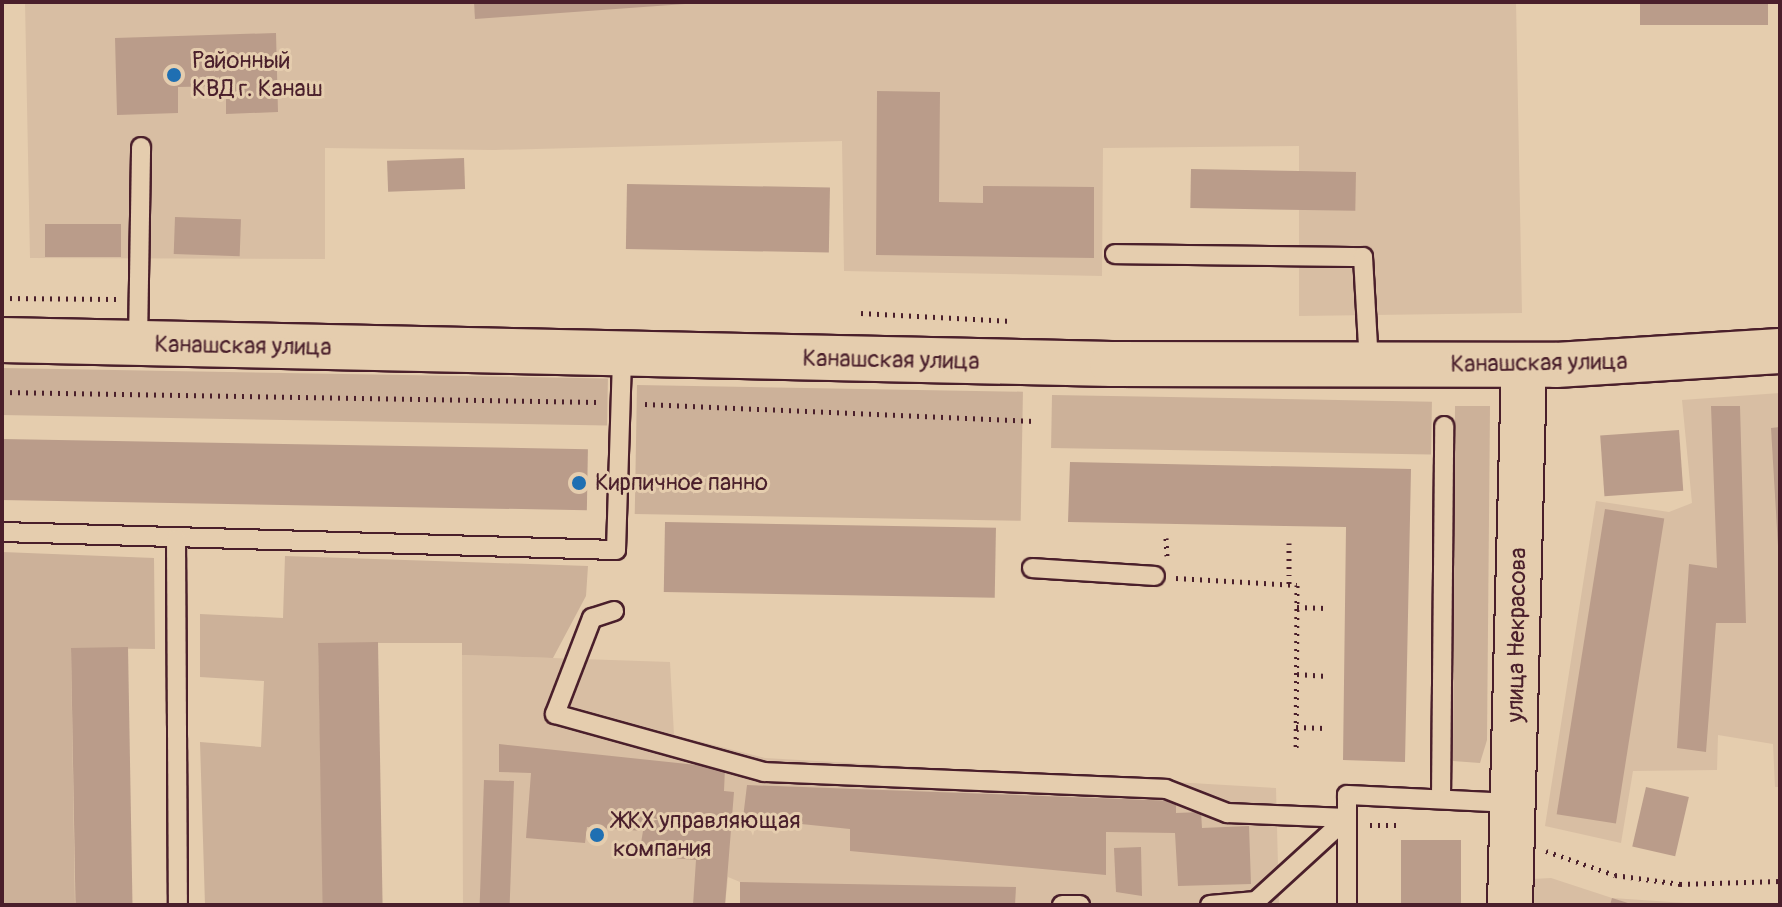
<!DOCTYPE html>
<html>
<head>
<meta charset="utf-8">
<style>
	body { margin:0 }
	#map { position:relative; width:1782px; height:907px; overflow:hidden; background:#e5cdae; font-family:Pangolin,sans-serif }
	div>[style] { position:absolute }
	.built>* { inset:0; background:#d8bea3 }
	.green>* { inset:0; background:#ccb199; transform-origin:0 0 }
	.building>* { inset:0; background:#ba9c8a; transform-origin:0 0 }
	.path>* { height:5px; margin-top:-2.5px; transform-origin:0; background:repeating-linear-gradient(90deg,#4a1f2b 0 2px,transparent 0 8px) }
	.roads { filter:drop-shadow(2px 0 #4a1f2b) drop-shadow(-2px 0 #4a1f2b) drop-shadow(0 2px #4a1f2b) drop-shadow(0 -2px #4a1f2b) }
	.service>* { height:18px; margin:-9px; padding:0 9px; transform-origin:9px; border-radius:9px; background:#e5cdae }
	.tertiary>* { height:44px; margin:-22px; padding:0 22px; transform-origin:22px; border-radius:22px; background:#e5cdae }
	.dots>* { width:22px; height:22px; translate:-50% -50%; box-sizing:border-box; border:4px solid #e5cdae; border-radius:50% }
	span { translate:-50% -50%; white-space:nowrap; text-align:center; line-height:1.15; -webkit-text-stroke:6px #e5cdae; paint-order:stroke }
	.poi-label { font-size:24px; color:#4a1f2b }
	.left { translate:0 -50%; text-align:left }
	.street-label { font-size:24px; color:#4a1f2b }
	.frame { position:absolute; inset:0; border:4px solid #4a1f2b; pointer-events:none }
</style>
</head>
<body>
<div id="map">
	<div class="built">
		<i style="clip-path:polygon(25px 2px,1516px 2px,1522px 313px,1299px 316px,1299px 146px,1103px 148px,1102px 276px,844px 271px,842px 141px,494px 150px,325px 148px,325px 259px,30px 258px)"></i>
		<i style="clip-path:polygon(1780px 393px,1780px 787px,1775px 787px,1773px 744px,1718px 735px,1717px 770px,1633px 771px,1621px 843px,1545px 826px,1596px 501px,1669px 512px,1692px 503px,1682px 400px)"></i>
		<i style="clip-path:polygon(462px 655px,670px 662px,674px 735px,765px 758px,1276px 788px,1279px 905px,740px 905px,740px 882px,728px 877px,725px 905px,463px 905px)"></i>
		<i style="clip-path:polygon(1551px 878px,1612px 898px,1715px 905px,1532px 905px,1532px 879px)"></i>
	</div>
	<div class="green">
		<i style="left:2px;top:368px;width:606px;height:47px;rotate:1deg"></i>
		<i style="left:637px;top:385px;width:386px;height:129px;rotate:1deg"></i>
		<i style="left:1052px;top:395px;width:380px;height:53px;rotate:1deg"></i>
		<i style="clip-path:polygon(1455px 406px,1490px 406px,1487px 740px,1480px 763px,1453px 761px)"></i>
		<i style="clip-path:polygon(2px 552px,154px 558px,155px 649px,71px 648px,75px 905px,2px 905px)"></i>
		<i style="clip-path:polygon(285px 556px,588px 566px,586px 596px,553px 658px,462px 655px,462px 643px,318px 643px,324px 905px,205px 905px,200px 742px,261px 747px,264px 681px,200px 677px,200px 614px,283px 618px)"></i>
	</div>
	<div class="building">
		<i style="clip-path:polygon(474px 2px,685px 2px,685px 4px,475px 19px)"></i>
		<i style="left:1640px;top:2px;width:128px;height:23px"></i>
		<i style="clip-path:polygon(276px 33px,278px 112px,226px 114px,226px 86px,178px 87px,178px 113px,117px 115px,115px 38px)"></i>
		<i style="clip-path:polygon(877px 91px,940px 92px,939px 202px,983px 203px,983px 186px,1094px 187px,1094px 258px,876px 255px)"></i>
		<i style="left:464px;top:158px;width:31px;height:77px;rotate:88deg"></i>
		<i style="left:1191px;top:169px;width:165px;height:39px;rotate:1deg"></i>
		<i style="left:627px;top:184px;width:203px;height:65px;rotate:1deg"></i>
		<i style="left:175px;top:217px;width:66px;height:37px;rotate:2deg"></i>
		<i style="left:45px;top:224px;width:76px;height:33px"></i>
		<i style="clip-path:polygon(1711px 406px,1740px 406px,1746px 623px,1716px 623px,1706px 752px,1677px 748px,1689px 564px,1717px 568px)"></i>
		<i style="clip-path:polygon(1780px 427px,1780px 545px,1778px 546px,1771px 428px)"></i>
		<i style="left:1679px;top:430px;width:61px;height:79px;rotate:86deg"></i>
		<i style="left:2px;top:439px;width:586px;height:61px;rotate:1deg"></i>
		<i style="clip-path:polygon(1070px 462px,1411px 469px,1405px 762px,1343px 760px,1346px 527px,1068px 522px)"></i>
		<i style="left:1605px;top:509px;width:60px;height:309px;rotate:9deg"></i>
		<i style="left:665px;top:522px;width:331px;height:70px;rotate:1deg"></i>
		<i style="left:378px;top:642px;width:263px;height:60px;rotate:89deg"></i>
		<i style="left:128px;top:647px;width:258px;height:57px;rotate:89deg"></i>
		<i style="clip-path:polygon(499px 744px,725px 768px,724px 791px,734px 792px,725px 905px,693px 905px,696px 860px,639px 855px,643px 831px,587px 827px,585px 843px,526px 838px,531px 773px,499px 772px)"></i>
		<i style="left:484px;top:780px;width:30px;height:125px;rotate:2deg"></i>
		<i style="clip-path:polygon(747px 785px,1176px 801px,1176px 813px,1201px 812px,1202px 828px,1249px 826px,1251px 884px,1178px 886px,1175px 833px,1106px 832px,1106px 875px,850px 851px,850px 829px,743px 818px)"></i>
		<i style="left:1646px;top:787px;width:44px;height:61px;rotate:13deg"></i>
		<i style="left:1401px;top:840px;width:60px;height:65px"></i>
		<i style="clip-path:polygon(1141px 847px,1142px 896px,1116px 892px,1114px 848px)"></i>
		<i style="clip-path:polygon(740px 882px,1016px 887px,1015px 905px,740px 905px)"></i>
		<i style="clip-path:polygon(1612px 898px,1631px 904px,1631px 905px,1610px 905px)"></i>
	</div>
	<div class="path">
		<i style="left:2px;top:298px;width:115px;rotate:0.5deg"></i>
		<i style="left:861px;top:313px;width:151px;rotate:3deg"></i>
		<i style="left:2px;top:392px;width:597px;rotate:0.96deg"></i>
		<i style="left:645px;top:404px;width:390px;rotate:2.5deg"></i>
		<i style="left:1166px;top:538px;width:18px;rotate:87deg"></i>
		<i style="left:1176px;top:578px;width:121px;rotate:3.3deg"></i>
		<i style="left:1297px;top:585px;width:165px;rotate:90.3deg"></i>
		<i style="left:1289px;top:584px;width:41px;rotate:-90deg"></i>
		<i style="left:1297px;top:607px;width:29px;rotate:2deg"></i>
		<i style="left:1297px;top:674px;width:30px;rotate:4deg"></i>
		<i style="left:1296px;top:727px;width:29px;rotate:2deg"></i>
		<i style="left:1370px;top:825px;width:26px"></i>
		<i style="left:1546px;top:851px;width:73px;rotate:19.2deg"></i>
		<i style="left:1615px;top:875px;width:66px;rotate:7.9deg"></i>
		<i style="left:1680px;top:884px;width:100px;rotate:-1.7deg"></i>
	</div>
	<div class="roads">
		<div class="service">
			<i style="left:1115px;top:254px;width:248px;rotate:0.7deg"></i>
			<i style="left:1363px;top:257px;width:108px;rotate:86.8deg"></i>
			<i style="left:138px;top:343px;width:196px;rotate:-89.1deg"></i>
			<i style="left:2px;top:532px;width:614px;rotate:1.68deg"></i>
			<i style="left:616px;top:550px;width:194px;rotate:-88.2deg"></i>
			<i style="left:176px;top:539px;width:366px;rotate:89.7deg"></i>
			<i style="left:1032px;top:568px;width:123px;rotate:3.7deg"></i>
			<i style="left:614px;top:611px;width:23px;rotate:162deg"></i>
			<i style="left:592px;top:618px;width:103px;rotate:111.1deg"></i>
			<i style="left:555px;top:714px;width:217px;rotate:15.5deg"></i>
			<i style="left:764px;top:772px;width:402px;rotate:2.4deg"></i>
			<i style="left:1166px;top:789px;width:66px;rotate:21.5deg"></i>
			<i style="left:1227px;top:813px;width:120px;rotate:2.4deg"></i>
			<i style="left:1441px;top:798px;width:372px;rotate:-89.5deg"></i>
			<i style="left:1062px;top:905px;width:18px"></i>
			<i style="left:1210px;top:905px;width:46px;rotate:-5deg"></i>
			<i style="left:1256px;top:901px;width:123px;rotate:-42.4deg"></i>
			<i style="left:1347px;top:905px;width:110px;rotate:-90deg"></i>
			<i style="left:1347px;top:795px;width:166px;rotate:2.8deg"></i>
		</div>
		<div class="tertiary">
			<i style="left:2px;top:340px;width:1110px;rotate:1.24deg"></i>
			<i style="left:1112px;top:364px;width:444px;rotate:0.1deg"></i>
			<i style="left:1556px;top:365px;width:224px;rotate:-3.6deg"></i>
			<i style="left:1510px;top:905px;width:539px;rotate:-88.51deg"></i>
		</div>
	</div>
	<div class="dots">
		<i style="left:174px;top:75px;background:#1f6fb2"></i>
		<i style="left:579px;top:483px;background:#1f6fb2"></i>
		<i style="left:597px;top:835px;background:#1f6fb2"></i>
	</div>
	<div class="poi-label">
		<span class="left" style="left:192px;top:75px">Районный<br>КВД г. Канаш</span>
		<span class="left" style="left:595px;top:483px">Кирпичное панно</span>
		<span class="left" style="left:613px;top:835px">ЖКХ управляющая<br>компания</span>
	</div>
	<div class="street-label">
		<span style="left:243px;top:346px;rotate:1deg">Канашская улица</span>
		<span style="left:891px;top:360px;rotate:1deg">Канашская улица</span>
		<span style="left:1539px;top:363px;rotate:-1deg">Канашская улица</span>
		<span style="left:1517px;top:635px;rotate:-89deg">улица Некрасова</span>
	</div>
	<div class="frame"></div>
</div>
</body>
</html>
